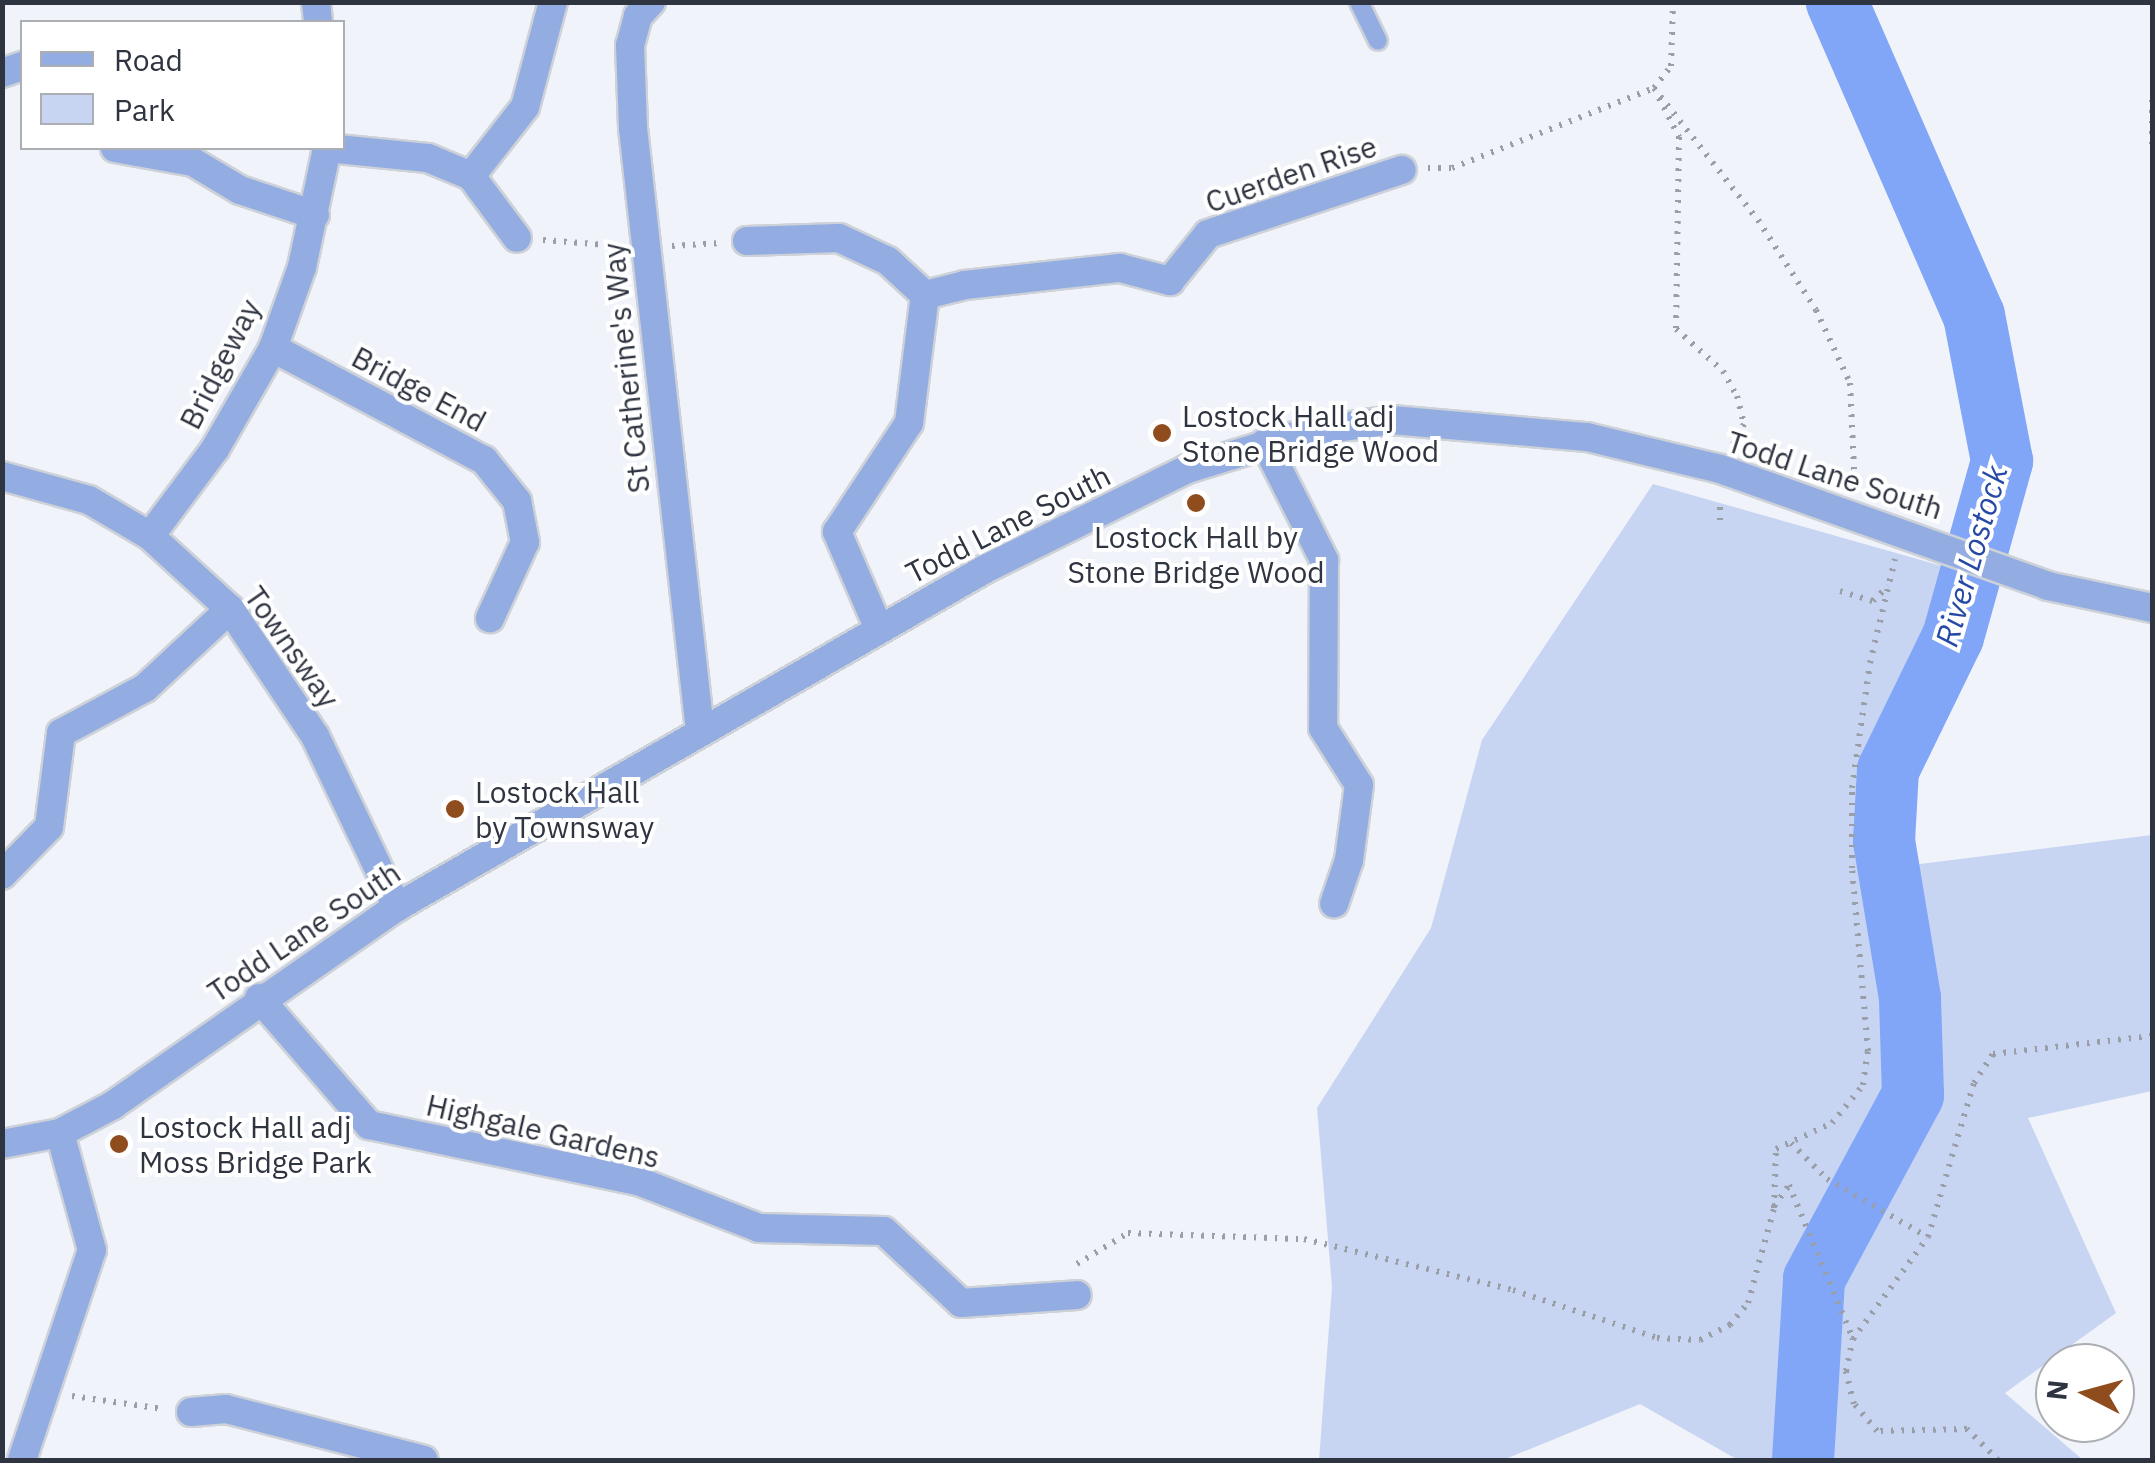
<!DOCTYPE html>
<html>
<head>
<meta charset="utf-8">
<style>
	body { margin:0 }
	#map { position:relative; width:2155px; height:1463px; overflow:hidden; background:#f0f3f9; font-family:"IBM Plex Sans",sans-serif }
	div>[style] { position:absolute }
	.green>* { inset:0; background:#c7d5f3 }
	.river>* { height:62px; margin:-31px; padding:0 31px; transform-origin:31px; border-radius:31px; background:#81a6f7 }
	.path>* { height:6px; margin-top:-3px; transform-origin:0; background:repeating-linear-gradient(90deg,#9a9ea7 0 2.5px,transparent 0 10.5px) }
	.roads { filter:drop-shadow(2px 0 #cdd1d8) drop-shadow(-2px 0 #cdd1d8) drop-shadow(0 2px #cdd1d8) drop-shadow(0 -2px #cdd1d8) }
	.service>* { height:18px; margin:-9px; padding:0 9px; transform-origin:9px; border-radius:9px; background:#93ace2 }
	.minor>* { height:28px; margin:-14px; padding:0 14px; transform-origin:14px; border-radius:14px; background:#93ace2 }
	.tertiary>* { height:28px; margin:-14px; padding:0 14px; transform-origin:14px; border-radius:14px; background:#93ace2 }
	.dots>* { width:28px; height:28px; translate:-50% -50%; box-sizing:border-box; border:5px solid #fff; border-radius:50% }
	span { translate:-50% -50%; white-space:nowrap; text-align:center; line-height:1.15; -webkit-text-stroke:8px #fff; paint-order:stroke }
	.street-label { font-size:30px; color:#2e3440 }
	.poi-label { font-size:30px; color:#2e3440 }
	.left { translate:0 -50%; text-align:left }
	.water-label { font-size:32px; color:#2549a5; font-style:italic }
	.frame { position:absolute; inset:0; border:5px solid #2e3440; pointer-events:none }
	.legend { position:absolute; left:20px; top:20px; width:325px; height:130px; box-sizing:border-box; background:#fff; border:2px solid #abaeb3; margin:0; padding:12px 18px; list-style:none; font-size:30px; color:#2e3440 }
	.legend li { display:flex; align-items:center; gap:20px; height:50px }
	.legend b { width:50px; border:2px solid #abaeb3 }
	.north { position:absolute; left:2035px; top:1343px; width:100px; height:100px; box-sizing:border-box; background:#fff; border:2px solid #abaeb3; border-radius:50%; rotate:276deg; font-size:28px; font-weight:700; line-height:40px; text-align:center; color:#2e3440 }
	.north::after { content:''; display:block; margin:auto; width:35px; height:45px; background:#8f4c1d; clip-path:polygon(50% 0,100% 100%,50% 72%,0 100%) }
</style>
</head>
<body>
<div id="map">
	<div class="green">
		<i style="clip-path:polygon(1653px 484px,1956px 570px,1866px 804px,1872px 870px,2152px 835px,2152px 1091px,2028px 1118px,2116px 1313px,2005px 1393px,2083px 1460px,1738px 1460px,1640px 1404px,1503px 1460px,1319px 1460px,1332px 1287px,1317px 1108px,1431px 928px,1482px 740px)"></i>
	</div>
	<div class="river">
		<i style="left:1803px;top:1460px;width:181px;rotate:-86.5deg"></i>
		<i style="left:1814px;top:1279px;width:209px;rotate:-61.7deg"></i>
		<i style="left:1913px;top:1095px;width:97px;rotate:-91.8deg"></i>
		<i style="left:1910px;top:998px;width:159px;rotate:-99.4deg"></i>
		<i style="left:1884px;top:841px;width:71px;rotate:-86.8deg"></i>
		<i style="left:1888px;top:770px;width:148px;rotate:-64deg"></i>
		<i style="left:1953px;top:637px;width:183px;rotate:-74.4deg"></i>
		<i style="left:2002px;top:461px;width:148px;rotate:-100.9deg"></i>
		<i style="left:1974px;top:316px;width:343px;rotate:-113.6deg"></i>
	</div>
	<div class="path">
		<i style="left:1654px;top:88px;width:168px;rotate:51.8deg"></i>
		<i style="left:1758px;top:220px;width:107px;rotate:57.2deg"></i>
		<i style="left:1816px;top:310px;width:81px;rotate:65deg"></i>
		<i style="left:1850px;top:383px;width:106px;rotate:87.3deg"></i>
		<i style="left:1659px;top:98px;width:44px;rotate:62.9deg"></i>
		<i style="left:1679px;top:137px;width:192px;rotate:90.9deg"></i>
		<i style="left:1676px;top:329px;width:63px;rotate:41.8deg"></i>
		<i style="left:1723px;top:371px;width:29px;rotate:61deg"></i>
		<i style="left:1737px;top:396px;width:29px;rotate:76deg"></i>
		<i style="left:1744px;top:424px;width:25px;rotate:119deg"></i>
		<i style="left:2152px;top:100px;width:46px;rotate:90deg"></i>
		<i style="left:1428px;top:168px;width:24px"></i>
		<i style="left:1452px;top:168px;width:217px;rotate:-21.6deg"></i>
		<i style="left:1654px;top:88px;width:28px;rotate:-52deg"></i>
		<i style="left:1671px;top:66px;width:64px;rotate:-88.2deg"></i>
		<i style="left:543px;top:240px;width:77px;rotate:4.5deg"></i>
		<i style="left:672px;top:246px;width:48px;rotate:-3.6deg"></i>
		<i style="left:1720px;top:520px;width:20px;rotate:-90deg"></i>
		<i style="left:1840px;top:591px;width:34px;rotate:17deg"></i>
		<i style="left:1873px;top:601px;width:21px;rotate:-45deg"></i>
		<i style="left:1791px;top:1143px;width:51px;rotate:45deg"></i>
		<i style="left:1827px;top:1179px;width:116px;rotate:29.9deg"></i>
		<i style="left:1774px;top:1206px;width:26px;rotate:-54deg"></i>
		<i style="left:1789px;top:1185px;width:167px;rotate:67.4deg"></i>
		<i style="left:1077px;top:1264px;width:60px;rotate:-31.3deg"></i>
		<i style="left:1128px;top:1233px;width:176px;rotate:2deg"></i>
		<i style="left:1304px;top:1239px;width:215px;rotate:13.7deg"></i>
		<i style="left:1513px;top:1290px;width:152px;rotate:18.4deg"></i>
		<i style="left:1657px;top:1338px;width:43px;rotate:2.7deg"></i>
		<i style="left:1700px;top:1340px;width:34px;rotate:-27deg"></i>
		<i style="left:1730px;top:1325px;width:28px;rotate:-51deg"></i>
		<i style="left:1748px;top:1303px;width:98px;rotate:-74.7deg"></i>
		<i style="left:1774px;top:1208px;width:59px;rotate:-88.1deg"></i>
		<i style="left:1776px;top:1149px;width:62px;rotate:-24.9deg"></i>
		<i style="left:1832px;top:1123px;width:49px;rotate:-50.8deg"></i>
		<i style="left:1863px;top:1085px;width:34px;rotate:-82deg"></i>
		<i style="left:1868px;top:1051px;width:184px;rotate:-95deg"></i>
		<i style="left:1852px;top:868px;width:80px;rotate:-90deg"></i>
		<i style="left:1852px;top:788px;width:126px;rotate:-81.8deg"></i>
		<i style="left:1870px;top:663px;width:107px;rotate:-76.5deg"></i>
		<i style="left:72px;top:1396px;width:92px;rotate:8.1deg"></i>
		<i style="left:1998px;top:1460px;width:44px;rotate:-135deg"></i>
		<i style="left:1967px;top:1429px;width:90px;rotate:178.7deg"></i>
		<i style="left:1877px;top:1431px;width:35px;rotate:-130deg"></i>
		<i style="left:1854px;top:1404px;width:34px;rotate:-104deg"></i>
		<i style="left:1846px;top:1371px;width:33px;rotate:-78deg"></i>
		<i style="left:1853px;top:1339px;width:127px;rotate:-53.7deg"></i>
		<i style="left:1928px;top:1237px;width:161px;rotate:-73.4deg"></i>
		<i style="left:1974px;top:1083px;width:35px;rotate:-57deg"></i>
		<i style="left:1993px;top:1054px;width:160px;rotate:-6.5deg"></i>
	</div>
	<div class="roads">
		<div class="service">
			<i style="left:1359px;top:2px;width:43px;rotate:64deg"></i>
		</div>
		<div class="minor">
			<i style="left:316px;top:2px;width:20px;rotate:84deg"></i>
			<i style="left:651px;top:2px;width:19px;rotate:133deg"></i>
			<i style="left:638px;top:16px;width:30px;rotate:105deg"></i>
			<i style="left:630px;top:45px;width:83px;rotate:87.9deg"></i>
			<i style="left:633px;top:128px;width:607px;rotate:83.66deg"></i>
			<i style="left:2px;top:73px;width:21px;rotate:-19deg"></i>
			<i style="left:115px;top:148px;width:79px;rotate:10.2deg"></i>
			<i style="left:193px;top:162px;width:55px;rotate:30.8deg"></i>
			<i style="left:240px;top:190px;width:79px;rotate:18.4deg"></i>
			<i style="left:327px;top:148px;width:101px;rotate:5.7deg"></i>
			<i style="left:428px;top:158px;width:47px;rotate:22.7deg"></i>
			<i style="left:471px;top:176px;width:88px;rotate:-52deg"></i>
			<i style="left:525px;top:107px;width:109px;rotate:-75.1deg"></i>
			<i style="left:471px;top:176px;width:77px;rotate:53.4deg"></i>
			<i style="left:747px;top:241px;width:92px;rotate:-1.9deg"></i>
			<i style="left:839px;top:238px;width:54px;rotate:25.1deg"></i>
			<i style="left:888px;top:261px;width:50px;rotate:42.6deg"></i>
			<i style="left:273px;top:348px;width:239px;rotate:28deg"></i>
			<i style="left:484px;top:460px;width:53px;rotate:51.2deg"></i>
			<i style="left:517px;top:501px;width:42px;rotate:79deg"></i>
			<i style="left:525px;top:542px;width:84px;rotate:114.7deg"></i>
			<i style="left:1265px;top:443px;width:131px;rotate:63.2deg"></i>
			<i style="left:1324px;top:560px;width:168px;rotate:90.3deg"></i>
			<i style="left:1323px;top:728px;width:67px;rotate:57.7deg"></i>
			<i style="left:1359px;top:785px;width:76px;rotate:97.6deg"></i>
			<i style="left:1349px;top:860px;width:46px;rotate:108.8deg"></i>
			<i style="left:2px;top:476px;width:90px;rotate:15.4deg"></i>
			<i style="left:89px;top:500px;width:71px;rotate:30.5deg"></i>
			<i style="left:150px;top:536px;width:108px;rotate:42.4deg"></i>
			<i style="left:230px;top:609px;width:153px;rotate:56.2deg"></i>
			<i style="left:315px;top:736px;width:190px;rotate:64.4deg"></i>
			<i style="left:150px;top:536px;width:109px;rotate:-53.2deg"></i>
			<i style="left:215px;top:449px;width:116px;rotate:-60.1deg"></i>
			<i style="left:273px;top:348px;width:86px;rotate:-70.3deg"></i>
			<i style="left:302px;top:267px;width:122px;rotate:-78.1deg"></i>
			<i style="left:879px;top:629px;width:106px;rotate:-113.4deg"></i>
			<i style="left:837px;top:532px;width:131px;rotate:-56.6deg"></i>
			<i style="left:909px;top:423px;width:129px;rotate:-82.9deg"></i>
			<i style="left:925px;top:295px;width:41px;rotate:-14deg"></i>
			<i style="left:965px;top:285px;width:156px;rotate:-6.3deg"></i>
			<i style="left:1120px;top:268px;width:52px;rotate:14.6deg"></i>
			<i style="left:1170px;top:281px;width:60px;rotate:-51deg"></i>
			<i style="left:1208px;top:234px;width:204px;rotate:-18.3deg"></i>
			<i style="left:2px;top:875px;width:67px;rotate:-45.6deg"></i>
			<i style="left:49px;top:827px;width:95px;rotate:-82.7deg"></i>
			<i style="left:61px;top:733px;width:95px;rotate:-28.2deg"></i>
			<i style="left:145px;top:688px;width:116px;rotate:-42.9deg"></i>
			<i style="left:259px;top:998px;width:168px;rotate:49.1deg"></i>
			<i style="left:369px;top:1125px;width:275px;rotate:11.8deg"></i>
			<i style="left:638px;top:1181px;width:130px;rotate:21.2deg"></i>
			<i style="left:759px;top:1228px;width:125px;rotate:1.4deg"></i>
			<i style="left:884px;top:1231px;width:105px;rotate:43.1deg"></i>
			<i style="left:961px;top:1303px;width:116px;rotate:-3.9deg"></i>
			<i style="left:191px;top:1412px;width:35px;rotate:-5deg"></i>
			<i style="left:226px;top:1409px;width:204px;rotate:14.4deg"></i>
			<i style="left:22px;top:1460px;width:221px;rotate:-71.6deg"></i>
			<i style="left:92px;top:1250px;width:121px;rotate:-105.3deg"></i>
		</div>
		<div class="tertiary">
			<i style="left:2px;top:1144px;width:59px;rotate:-10.7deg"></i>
			<i style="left:60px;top:1133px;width:60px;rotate:-27.8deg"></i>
			<i style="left:113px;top:1105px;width:346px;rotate:-34.9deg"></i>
			<i style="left:397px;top:907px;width:680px;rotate:-29.88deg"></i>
			<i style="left:987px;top:568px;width:223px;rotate:-26.3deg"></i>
			<i style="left:1187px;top:469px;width:127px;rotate:-17deg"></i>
			<i style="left:1308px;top:432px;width:85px;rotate:-8.1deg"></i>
			<i style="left:1392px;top:420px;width:196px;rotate:5deg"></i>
			<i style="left:1587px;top:437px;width:137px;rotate:13.5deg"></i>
			<i style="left:1720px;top:469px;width:348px;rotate:19.6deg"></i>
			<i style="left:2048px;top:586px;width:106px;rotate:11.9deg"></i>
		</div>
	</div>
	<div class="dots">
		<i style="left:1162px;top:433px;background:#8f4c1d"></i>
		<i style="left:1196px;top:503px;background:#8f4c1d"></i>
		<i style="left:455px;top:809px;background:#8f4c1d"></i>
		<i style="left:119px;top:1144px;background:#8f4c1d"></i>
	</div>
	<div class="street-label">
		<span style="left:1291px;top:174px;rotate:-19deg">Cuerden Rise</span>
		<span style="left:220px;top:364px;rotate:-63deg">Bridgeway</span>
		<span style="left:626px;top:368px;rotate:-96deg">St Catherine's Way</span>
		<span style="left:419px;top:389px;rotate:28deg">Bridge End</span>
		<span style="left:1835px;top:475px;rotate:18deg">Todd Lane South</span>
		<span style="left:1008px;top:524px;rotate:-27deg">Todd Lane South</span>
		<span style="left:292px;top:647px;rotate:55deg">Townsway</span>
		<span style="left:304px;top:932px;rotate:-34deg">Todd Lane South</span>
		<span style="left:543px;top:1131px;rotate:13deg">Highgale Gardens</span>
	</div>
	<div class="poi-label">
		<span class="left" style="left:1182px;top:433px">Lostock Hall adj<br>Stone Bridge Wood</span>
		<span style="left:1196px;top:554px">Lostock Hall by<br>Stone Bridge Wood</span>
		<span class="left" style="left:475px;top:809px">Lostock Hall<br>by Townsway</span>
		<span class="left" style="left:139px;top:1144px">Lostock Hall adj<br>Moss Bridge Park</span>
	</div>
	<div class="water-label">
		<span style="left:1971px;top:556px;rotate:-74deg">River Lostock</span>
	</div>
	<div class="frame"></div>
	<ul class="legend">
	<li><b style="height:12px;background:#93ace2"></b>Road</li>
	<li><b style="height:28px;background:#c7d5f3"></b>Park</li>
	</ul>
	<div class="north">N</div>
</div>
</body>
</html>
